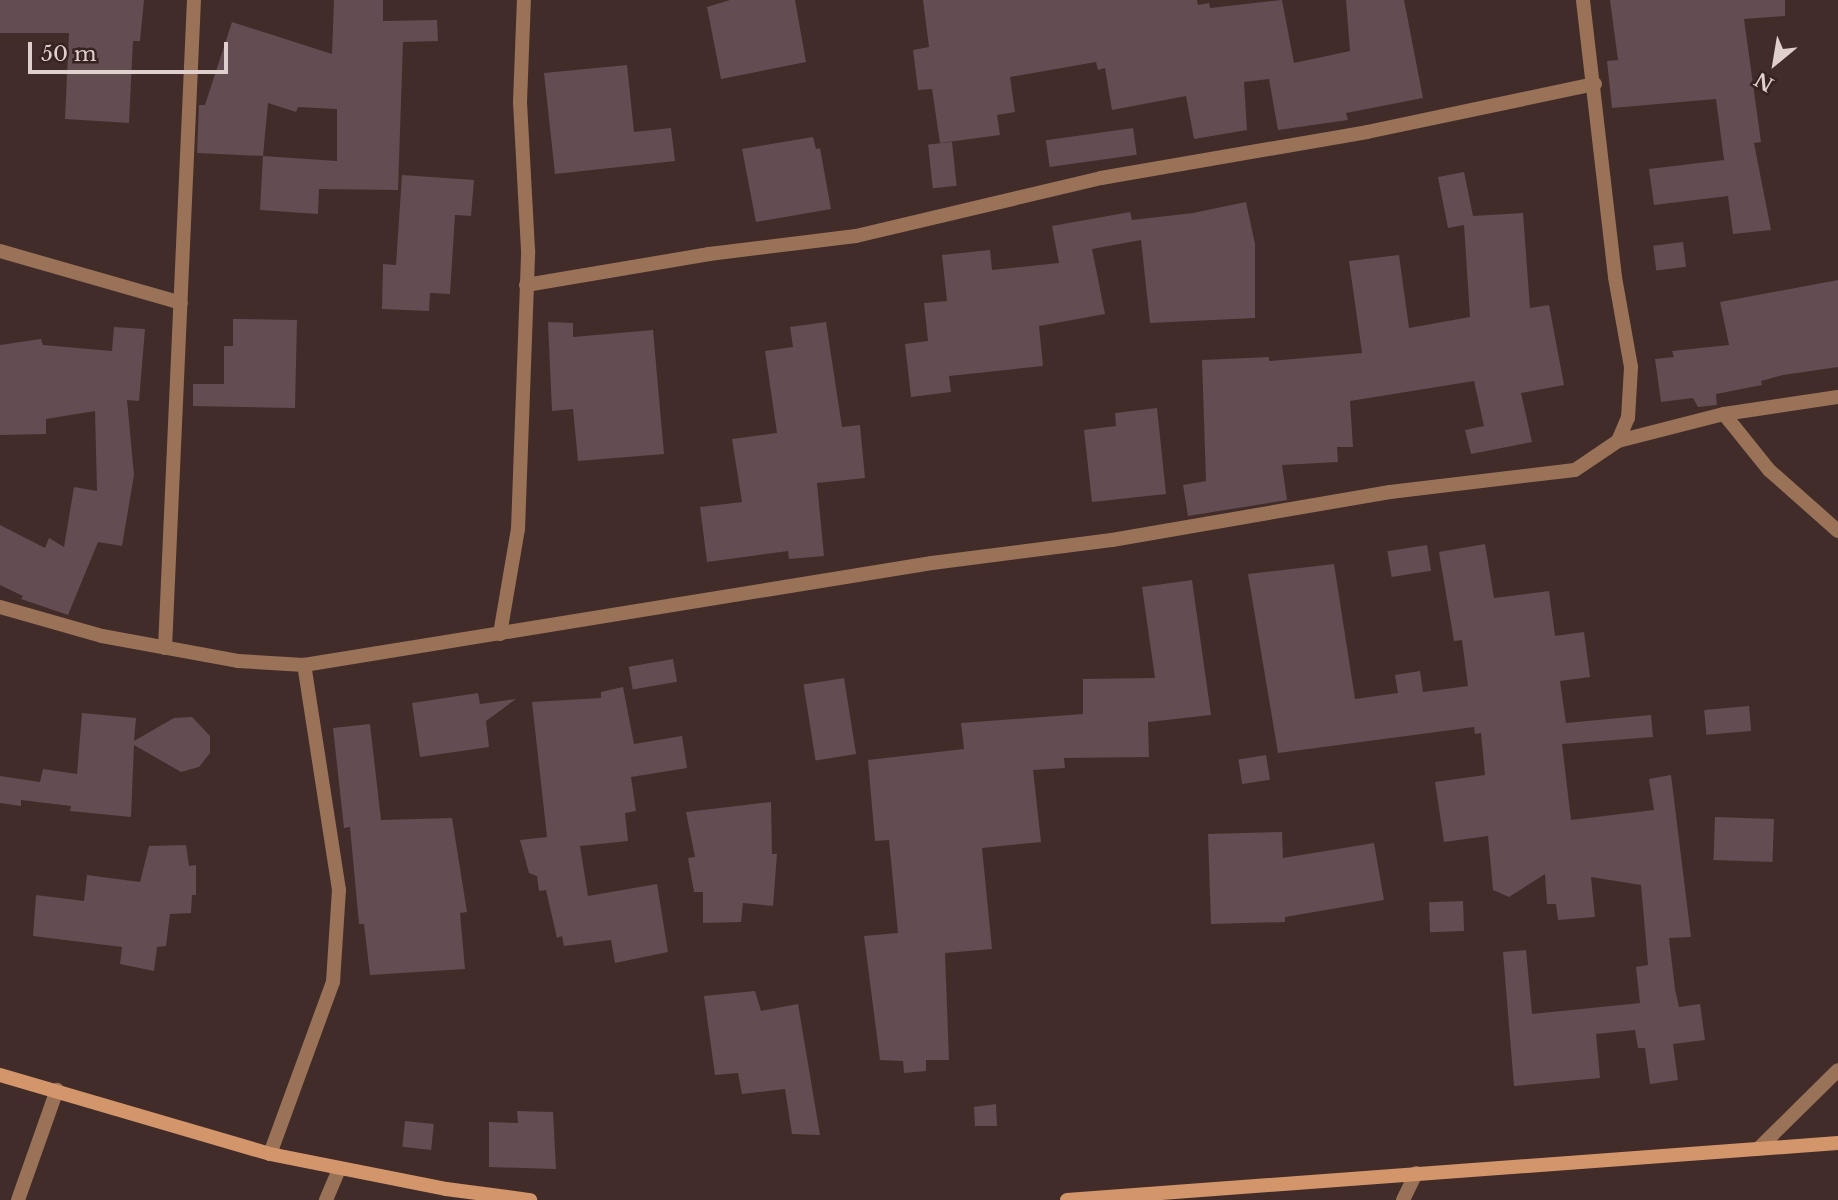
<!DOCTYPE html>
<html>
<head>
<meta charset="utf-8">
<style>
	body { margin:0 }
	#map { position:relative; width:1838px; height:1200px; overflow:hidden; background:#422c29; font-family:"Libre Baskerville",serif }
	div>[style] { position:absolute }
	.building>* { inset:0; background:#634c52; transform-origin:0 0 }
	.street>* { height:14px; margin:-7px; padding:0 7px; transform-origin:7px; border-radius:7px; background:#997258 }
	.secondary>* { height:14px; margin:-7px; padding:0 7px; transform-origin:7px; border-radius:7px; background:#d3956a }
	span { translate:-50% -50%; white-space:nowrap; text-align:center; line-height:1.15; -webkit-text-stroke:5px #372320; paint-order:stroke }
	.north { position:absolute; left:1740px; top:28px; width:70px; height:70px; -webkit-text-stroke:5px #372320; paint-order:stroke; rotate:210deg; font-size:19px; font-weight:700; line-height:28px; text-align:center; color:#dfd0ce }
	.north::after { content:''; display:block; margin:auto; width:24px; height:32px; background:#dfd0ce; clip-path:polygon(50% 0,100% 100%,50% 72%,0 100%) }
	.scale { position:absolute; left:28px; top:42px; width:200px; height:32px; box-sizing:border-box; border:4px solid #dfd0ce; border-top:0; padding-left:9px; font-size:21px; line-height:24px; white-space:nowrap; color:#dfd0ce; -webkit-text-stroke:5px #372320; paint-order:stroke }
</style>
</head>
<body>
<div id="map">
	<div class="building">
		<i style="clip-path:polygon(0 0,144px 0,140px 41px,133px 41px,129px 123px,65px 119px,69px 33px,0 33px)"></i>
		<i style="clip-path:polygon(evenodd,334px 0,383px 0,383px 21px,437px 20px,438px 41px,403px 42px,398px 190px,319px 189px,318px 214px,260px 210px,263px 156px,197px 153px,199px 105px,205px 105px,232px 22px,332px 54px,334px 0,268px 103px,296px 112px,298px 107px,337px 109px,337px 161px,263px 156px,268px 103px)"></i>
		<i style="clip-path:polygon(730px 0,795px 0,806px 62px,721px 79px,707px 7px)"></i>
		<i style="clip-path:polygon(923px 0,1197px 0,1198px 5px,1209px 3px,1210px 8px,1282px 0,1294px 63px,1350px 51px,1346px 0,1404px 0,1423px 98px,1346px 113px,1348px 120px,1278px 130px,1269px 79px,1244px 82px,1247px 130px,1194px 139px,1186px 96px,1112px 110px,1105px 68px,1098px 70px,1096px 62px,1010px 77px,1015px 112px,997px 115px,1000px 135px,940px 143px,932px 89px,918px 90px,913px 50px,929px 47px)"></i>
		<i style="clip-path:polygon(1610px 0,1785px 0,1785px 16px,1744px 19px,1761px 142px,1754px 143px,1771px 230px,1733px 234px,1728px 196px,1654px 205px,1649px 169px,1724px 160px,1716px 99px,1612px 108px,1607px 61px,1618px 60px)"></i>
		<i style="clip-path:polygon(627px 65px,634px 132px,671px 128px,675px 161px,555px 174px,544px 73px)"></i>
		<i style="left:1133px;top:128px;width:27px;height:88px;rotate:82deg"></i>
		<i style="clip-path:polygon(813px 137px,816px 149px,820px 148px,831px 209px,756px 222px,742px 149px)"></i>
		<i style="left:952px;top:142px;width:44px;height:24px;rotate:84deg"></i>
		<i style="clip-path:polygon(1464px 172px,1473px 216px,1523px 213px,1530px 308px,1549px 305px,1564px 385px,1521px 393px,1532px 442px,1471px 454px,1465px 430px,1484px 426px,1474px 381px,1350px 401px,1353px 447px,1337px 447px,1338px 462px,1282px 465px,1287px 500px,1188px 516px,1183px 485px,1206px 481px,1202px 360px,1269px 357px,1269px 361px,1362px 353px,1349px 261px,1399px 255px,1409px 328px,1470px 317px,1464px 225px,1448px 228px,1438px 177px)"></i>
		<i style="clip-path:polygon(402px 175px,474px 180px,471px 216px,455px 215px,450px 294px,430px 293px,429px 311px,382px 309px,383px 264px,396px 265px)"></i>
		<i style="clip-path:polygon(1246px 202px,1255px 244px,1255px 318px,1150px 323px,1141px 240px,1092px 249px,1105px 314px,1039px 326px,1043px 366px,949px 376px,951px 392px,911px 397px,905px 344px,928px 341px,924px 303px,947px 301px,942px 255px,990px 250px,992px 270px,1059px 263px,1052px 226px,1130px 212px,1132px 220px,1193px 213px)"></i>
		<i style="left:1683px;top:242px;width:25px;height:30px;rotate:83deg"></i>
		<i style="clip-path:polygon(1838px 280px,1838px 367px,1783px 375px,1761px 381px,1762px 385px,1716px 394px,1717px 405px,1698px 407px,1693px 398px,1661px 402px,1655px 359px,1674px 357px,1672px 351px,1729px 345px,1720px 302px)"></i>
		<i style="clip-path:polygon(233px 319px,297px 320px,295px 408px,193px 406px,193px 384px,224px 384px,224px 346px,233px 346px)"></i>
		<i style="clip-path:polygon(548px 322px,573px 323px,573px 337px,653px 330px,664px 454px,578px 461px,573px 409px,552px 411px)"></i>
		<i style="clip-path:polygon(826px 322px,842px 427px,860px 425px,865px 478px,817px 483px,824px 556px,789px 559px,788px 551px,707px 562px,700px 507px,742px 502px,732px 439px,777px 433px,765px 351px,793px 347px,790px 327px)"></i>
		<i style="clip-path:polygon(114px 327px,145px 329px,139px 401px,127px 400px,134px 475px,122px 546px,98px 542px,68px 615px,21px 599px,23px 596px,0 585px,0 525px,45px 548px,49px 538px,64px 547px,74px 487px,97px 491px,95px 411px,46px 419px,46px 434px,0 435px,0 345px,41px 339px,43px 345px,112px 351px)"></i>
		<i style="clip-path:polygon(1157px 408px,1166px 494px,1092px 502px,1084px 430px,1116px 426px,1115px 413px)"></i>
		<i style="clip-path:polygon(1485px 544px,1494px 598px,1549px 591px,1555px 636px,1584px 632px,1590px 677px,1560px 681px,1566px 723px,1651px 715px,1653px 737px,1562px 744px,1571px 820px,1654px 810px,1649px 779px,1671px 775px,1691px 937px,1669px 938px,1675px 989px,1679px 1007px,1700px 1004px,1705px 1040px,1673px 1044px,1678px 1080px,1650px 1084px,1645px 1048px,1638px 1048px,1635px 1030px,1596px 1034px,1600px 1078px,1514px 1086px,1503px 952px,1526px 950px,1532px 1014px,1640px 1003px,1636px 967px,1648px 965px,1641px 885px,1591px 877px,1595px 917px,1558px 920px,1556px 904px,1547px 904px,1545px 874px,1509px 897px,1493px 890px,1488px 836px,1444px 842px,1435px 782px,1485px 775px,1481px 733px,1475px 734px,1474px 727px,1278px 753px,1248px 574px,1334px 564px,1355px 699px,1398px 693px,1395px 675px,1420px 671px,1423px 692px,1468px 686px,1462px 640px,1454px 641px,1439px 552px)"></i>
		<i style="left:1427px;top:545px;width:26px;height:40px;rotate:81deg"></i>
		<i style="clip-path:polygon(1192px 580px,1211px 715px,1148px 722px,1149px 757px,1064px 758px,1065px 768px,1033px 770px,1041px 842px,982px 848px,992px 949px,945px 953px,949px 1060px,926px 1060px,926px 1071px,904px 1073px,903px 1061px,880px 1060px,864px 936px,898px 933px,889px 840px,875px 841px,868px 760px,964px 749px,961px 723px,1083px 714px,1083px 679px,1155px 678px,1142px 587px)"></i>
		<i style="left:673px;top:659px;width:23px;height:45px;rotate:80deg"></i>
		<i style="left:844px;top:678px;width:77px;height:41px;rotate:81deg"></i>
		<i style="clip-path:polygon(623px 687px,634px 744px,682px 736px,687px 768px,631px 777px,636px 811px,625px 813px,628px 841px,580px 846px,588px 896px,657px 884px,668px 952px,615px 963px,611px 940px,564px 946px,562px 936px,557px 938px,546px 890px,539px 891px,537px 876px,529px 873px,520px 840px,547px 837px,532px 702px,601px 698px,601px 692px)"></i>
		<i style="clip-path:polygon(478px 693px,480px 704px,516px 699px,486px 721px,489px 747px,420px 757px,412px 703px)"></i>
		<i style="left:1749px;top:706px;width:25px;height:45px;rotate:85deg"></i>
		<i style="clip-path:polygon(82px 713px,136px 718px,134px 741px,174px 718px,192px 717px,210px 736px,210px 753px,199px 767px,181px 772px,134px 745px,131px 817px,70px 811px,71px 806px,21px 800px,21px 806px,0 803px,0 776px,40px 782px,43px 769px,77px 774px)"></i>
		<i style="clip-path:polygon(370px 724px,381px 820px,452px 818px,467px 912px,460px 913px,465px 969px,370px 975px,364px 924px,359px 924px,350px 827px,344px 828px,333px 728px)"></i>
		<i style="left:1266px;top:755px;width:25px;height:28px;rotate:81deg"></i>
		<i style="clip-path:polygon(771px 802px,772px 854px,777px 854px,773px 906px,743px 903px,741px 922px,703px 923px,703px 892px,694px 892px,688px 858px,695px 857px,686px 812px)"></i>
		<i style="left:1715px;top:817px;width:59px;height:43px;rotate:2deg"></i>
		<i style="clip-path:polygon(1282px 832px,1283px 858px,1374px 843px,1384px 900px,1285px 917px,1285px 922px,1211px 924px,1208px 834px)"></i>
		<i style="clip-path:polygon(186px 845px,189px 866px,196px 865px,196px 895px,192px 895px,191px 913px,170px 914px,166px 946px,157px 947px,154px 971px,120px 964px,122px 947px,33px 936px,36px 895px,84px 901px,87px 875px,140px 882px,149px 846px)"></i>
		<i style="left:1463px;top:901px;width:30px;height:34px;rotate:88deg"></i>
		<i style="clip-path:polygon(755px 991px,761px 1011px,798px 1004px,820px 1135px,792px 1134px,785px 1089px,742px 1094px,738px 1073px,715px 1075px,704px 996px)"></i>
		<i style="clip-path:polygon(996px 1104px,997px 1126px,975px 1126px,974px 1107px)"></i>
		<i style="clip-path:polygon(517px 1111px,553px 1112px,556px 1169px,489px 1167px,489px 1122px,518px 1123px)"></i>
		<i style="left:405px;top:1121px;width:29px;height:26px;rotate:6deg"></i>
	</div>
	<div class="street">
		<i style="left:0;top:251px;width:188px;rotate:16deg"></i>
		<i style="left:526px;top:285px;width:186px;rotate:-9.6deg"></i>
		<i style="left:709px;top:254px;width:148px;rotate:-7deg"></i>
		<i style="left:856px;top:236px;width:252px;rotate:-13.3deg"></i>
		<i style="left:1101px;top:178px;width:270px;rotate:-9.8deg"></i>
		<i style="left:1367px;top:132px;width:233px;rotate:-11.9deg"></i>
		<i style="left:1724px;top:414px;width:72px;rotate:51.2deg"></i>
		<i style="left:1769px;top:470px;width:92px;rotate:41.5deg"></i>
		<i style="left:1618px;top:441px;width:109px;rotate:-14.3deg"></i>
		<i style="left:1724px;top:414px;width:115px;rotate:-8.5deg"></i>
		<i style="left:0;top:607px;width:106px;rotate:15.9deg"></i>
		<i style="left:102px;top:636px;width:138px;rotate:10.4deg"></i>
		<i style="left:238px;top:661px;width:66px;rotate:3.5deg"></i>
		<i style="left:304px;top:665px;width:636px;rotate:-9.23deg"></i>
		<i style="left:932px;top:563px;width:181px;rotate:-7.3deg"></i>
		<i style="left:1112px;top:540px;width:282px;rotate:-9.8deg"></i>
		<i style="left:1390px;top:492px;width:186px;rotate:-6.8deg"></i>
		<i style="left:1575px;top:470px;width:52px;rotate:-34deg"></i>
		<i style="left:1618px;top:441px;width:25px;rotate:-67deg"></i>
		<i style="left:1628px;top:418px;width:51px;rotate:-86.6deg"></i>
		<i style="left:1631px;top:367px;width:91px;rotate:-100.1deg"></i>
		<i style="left:1615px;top:277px;width:279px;rotate:-96.6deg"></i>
		<i style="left:500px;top:634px;width:107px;rotate:-80.3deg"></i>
		<i style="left:518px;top:529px;width:279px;rotate:-87.9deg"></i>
		<i style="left:528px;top:250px;width:148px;rotate:-93.1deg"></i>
		<i style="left:520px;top:102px;width:102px;rotate:-87.8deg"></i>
		<i style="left:165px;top:648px;width:649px;rotate:-87.44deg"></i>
		<i style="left:1758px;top:1149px;width:112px;rotate:-44.6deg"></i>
		<i style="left:270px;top:1154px;width:183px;rotate:-69.9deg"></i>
		<i style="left:333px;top:982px;width:92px;rotate:-86.3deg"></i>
		<i style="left:339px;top:890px;width:228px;rotate:-98.8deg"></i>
		<i style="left:18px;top:1200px;width:117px;rotate:-70.5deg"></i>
		<i style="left:326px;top:1200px;width:33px;rotate:-67deg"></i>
		<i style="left:1403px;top:1200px;width:30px;rotate:-64deg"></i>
	</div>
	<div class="secondary">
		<i style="left:0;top:1075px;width:281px;rotate:16.3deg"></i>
		<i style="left:270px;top:1154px;width:179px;rotate:11.2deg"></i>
		<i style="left:446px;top:1189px;width:85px;rotate:7.5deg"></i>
		<i style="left:1067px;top:1200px;width:773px;rotate:-4.23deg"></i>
	</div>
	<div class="north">N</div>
	<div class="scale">50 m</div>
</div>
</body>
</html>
